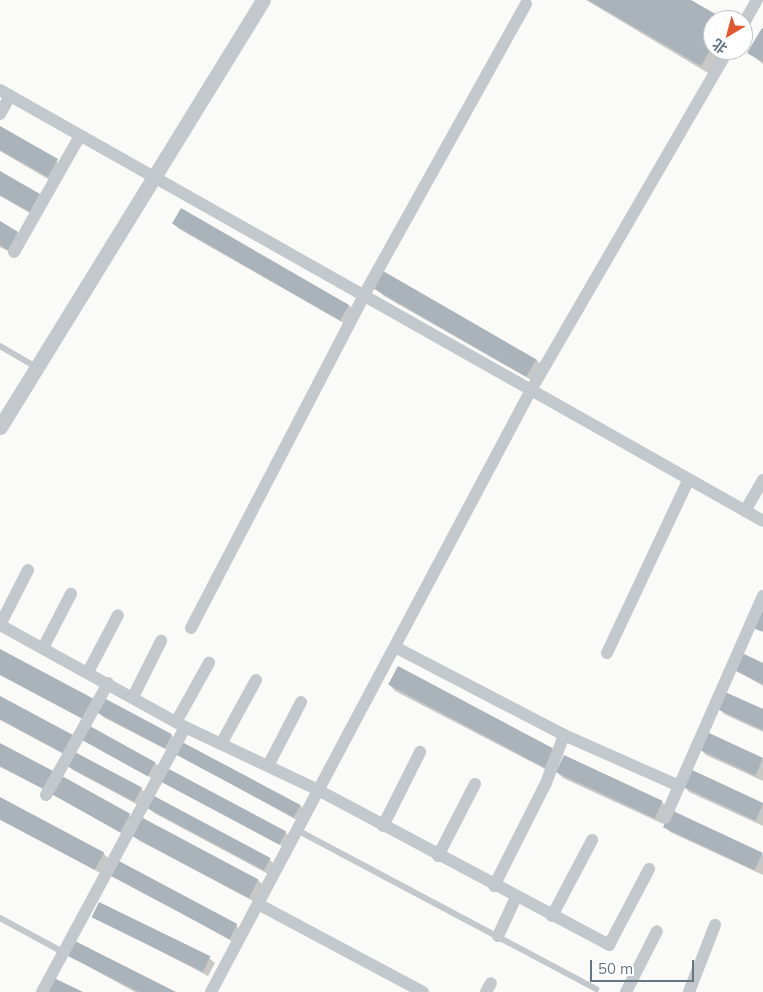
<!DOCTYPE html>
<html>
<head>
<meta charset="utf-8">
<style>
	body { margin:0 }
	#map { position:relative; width:763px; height:992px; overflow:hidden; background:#fafaf8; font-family:Mulish,"Noto Sans SC",sans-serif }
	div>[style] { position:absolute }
	.shadow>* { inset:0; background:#0003 }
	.building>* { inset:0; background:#aab3b9; transform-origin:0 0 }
	.service>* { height:6px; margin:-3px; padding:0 3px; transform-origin:3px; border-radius:3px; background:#c3c8cc }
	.minor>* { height:12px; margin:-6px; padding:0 6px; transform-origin:6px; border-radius:6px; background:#c3c8cc }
	.tertiary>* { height:15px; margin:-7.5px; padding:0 7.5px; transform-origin:7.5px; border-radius:7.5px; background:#c3c8cc }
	span { translate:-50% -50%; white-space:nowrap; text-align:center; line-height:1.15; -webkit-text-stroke:5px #fff; paint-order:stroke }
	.north { position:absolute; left:703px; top:10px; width:50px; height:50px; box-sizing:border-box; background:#fff; border:1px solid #c1c8cd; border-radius:50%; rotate:217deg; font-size:14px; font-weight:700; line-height:20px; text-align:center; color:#657683 }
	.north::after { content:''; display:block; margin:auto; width:18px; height:22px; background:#e4572e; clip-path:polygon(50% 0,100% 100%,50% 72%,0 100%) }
	.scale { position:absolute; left:590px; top:960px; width:104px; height:22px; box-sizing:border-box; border:2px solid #657683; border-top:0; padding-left:6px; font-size:15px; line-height:18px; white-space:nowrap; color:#657683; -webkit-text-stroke:4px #fff; paint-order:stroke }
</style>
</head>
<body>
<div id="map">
	<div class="shadow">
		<i style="clip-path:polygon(586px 0,689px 0,723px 20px,713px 20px,713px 50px,728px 50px,713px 76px)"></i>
		<i style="clip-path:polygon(763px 30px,763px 64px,749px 53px)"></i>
		<i style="clip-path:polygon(0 128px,62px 165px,53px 182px,0 151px)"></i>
		<i style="clip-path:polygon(0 172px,35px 216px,0 196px)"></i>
		<i style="clip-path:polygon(182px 210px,350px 306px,355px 311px,347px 325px,179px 229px,174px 224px)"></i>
		<i style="clip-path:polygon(0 223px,23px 238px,14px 254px,0 247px)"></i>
		<i style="clip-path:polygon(384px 272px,537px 360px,542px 366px,533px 381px,384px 296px,375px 288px)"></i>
		<i style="clip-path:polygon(0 650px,93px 700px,104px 699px,171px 735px,177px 741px,171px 752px,103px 717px,96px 710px,90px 722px,0 673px)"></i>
		<i style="clip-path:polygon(763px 665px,763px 686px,735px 670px)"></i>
		<i style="clip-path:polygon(390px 685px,554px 749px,551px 772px,395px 691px)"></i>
		<i style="clip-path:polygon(0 697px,72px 752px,141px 788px,146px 794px,140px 806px,73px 770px,67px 765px,71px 758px,0 720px)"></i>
		<i style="clip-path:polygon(719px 708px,763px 711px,763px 732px,724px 714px)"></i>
		<i style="clip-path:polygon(82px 739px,155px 763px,161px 768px,155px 780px)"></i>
		<i style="clip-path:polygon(0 744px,129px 815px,135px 820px,126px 836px,52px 793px,0 767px)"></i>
		<i style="clip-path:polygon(700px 749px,763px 760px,763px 781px,706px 755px)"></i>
		<i style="clip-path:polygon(177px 754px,300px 805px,305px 811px,300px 822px)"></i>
		<i style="clip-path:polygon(557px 772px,662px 802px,667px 808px,661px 823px,563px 778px)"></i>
		<i style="clip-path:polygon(162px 781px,285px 832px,291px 838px,285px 848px)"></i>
		<i style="clip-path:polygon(684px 786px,763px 804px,763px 826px,689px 792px)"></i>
		<i style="clip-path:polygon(154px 798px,269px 859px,275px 865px,270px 875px,154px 813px,149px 808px)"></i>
		<i style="clip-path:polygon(0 799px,104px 854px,109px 859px,102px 874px,0 818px)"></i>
		<i style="clip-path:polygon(141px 818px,258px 880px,264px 886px,255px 902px,138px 840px,133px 835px)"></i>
		<i style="clip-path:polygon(665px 827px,763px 854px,763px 875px,670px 832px)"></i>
		<i style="clip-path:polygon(113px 875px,236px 925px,241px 931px,235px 943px)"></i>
		<i style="clip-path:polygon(93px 916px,209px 958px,215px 963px,208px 976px)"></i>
		<i style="clip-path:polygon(69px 956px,174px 992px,135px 992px)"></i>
	</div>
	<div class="building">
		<i style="clip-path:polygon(588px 0,691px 0,726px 20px,713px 20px,713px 45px,701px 66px)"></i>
		<i style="clip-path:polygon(762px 28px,763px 29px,763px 62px,747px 53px)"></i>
		<i style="clip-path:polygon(0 126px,58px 159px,48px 177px,0 150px)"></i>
		<i style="clip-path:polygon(0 171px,40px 194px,30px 212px,0 195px)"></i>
		<i style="left:181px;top:208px;width:194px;height:18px;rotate:30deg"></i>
		<i style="clip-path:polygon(0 221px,18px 232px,8px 250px,0 245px)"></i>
		<i style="left:383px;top:271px;width:177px;height:20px;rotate:30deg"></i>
		<i style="clip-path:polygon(761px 611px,763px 612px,763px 632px,753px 628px)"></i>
		<i style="left:0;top:649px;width:106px;height:23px;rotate:28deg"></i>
		<i style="clip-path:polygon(742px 653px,763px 663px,763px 684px,734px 670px)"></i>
		<i style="left:398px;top:666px;width:177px;height:21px;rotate:28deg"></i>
		<i style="clip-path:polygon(725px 692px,763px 709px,763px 730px,717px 709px)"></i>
		<i style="clip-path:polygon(0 696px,73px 735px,63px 753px,0 719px)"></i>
		<i style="left:104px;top:698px;width:77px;height:16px;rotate:28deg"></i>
		<i style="left:88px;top:725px;width:77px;height:16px;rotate:29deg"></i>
		<i style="left:707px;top:732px;width:62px;height:19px;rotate:25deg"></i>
		<i style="left:182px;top:742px;width:134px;height:14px;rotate:28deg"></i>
		<i style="clip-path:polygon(0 743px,55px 772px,45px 790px,0 766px)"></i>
		<i style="left:73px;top:751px;width:78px;height:16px;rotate:28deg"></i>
		<i style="left:564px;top:755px;width:109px;height:19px;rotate:25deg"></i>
		<i style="left:167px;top:768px;width:135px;height:15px;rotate:28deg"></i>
		<i style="left:690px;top:769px;width:81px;height:19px;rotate:25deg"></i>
		<i style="left:62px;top:776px;width:78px;height:21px;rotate:29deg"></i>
		<i style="left:154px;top:796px;width:132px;height:14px;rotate:28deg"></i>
		<i style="left:0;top:797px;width:118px;height:20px;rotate:28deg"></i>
		<i style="left:671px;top:810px;width:101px;height:19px;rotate:25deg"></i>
		<i style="left:141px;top:817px;width:133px;height:21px;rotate:28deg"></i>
		<i style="left:119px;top:861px;width:134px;height:17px;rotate:28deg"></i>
		<i style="left:99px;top:902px;width:124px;height:17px;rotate:26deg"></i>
		<i style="clip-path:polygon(75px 941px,176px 992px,139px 992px,68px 956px)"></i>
		<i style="clip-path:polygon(54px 978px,83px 992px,47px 992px)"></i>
	</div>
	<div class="service">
		<i style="left:0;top:346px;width:42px;rotate:30.3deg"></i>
		<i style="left:297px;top:830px;width:339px;rotate:28deg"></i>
		<i style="left:0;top:918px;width:72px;rotate:28.4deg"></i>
	</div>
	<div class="minor">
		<i style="left:743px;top:25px;width:29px;rotate:-61deg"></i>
		<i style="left:0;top:90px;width:876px;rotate:29.46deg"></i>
		<i style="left:0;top:114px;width:21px;rotate:-61deg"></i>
		<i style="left:14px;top:252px;width:133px;rotate:-60.4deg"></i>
		<i style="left:745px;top:511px;width:36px;rotate:-60deg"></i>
		<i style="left:28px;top:570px;width:62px;rotate:117deg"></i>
		<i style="left:0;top:625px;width:211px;rotate:28.9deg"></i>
		<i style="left:185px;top:727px;width:147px;rotate:25.3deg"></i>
		<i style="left:318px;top:790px;width:330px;rotate:28deg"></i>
		<i style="left:609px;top:945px;width:86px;rotate:-62.2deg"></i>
		<i style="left:191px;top:628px;width:375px;rotate:-62.5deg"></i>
		<i style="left:364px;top:295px;width:333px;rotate:-60.9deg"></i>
		<i style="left:395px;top:647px;width:191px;rotate:27.5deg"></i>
		<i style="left:564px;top:735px;width:126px;rotate:23.9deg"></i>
		<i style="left:43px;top:648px;width:61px;rotate:-62.6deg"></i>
		<i style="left:607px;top:653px;width:192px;rotate:-64.8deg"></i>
		<i style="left:88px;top:672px;width:64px;rotate:-62.2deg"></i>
		<i style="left:133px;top:697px;width:63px;rotate:-63.4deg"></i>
		<i style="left:176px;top:722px;width:68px;rotate:-60.8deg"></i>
		<i style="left:221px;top:744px;width:73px;rotate:-61.3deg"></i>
		<i style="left:268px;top:766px;width:72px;rotate:-62.7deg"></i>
		<i style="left:46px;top:795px;width:128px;rotate:-61deg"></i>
		<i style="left:665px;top:818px;width:243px;rotate:-66.2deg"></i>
		<i style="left:383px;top:826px;width:83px;rotate:-63.4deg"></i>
		<i style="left:438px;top:856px;width:81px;rotate:-62.8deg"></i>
		<i style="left:494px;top:886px;width:115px;rotate:-63.2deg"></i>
		<i style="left:546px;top:783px;width:51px;rotate:-69.4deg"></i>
		<i style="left:258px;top:904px;width:187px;rotate:28.1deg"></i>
		<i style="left:552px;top:916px;width:86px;rotate:-62.2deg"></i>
		<i style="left:498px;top:936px;width:43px;rotate:-65.2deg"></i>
		<i style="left:42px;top:992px;width:301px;rotate:-61.6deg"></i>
		<i style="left:211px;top:992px;width:682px;rotate:-62.01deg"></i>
		<i style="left:531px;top:390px;width:393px;rotate:-59.9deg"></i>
		<i style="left:486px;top:992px;width:10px;rotate:-61deg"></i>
		<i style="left:626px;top:992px;width:68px;rotate:-63.1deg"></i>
		<i style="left:689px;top:992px;width:72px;rotate:-68.8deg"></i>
	</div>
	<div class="tertiary">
		<i style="left:0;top:427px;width:501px;rotate:-58.37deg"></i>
	</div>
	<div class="north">北</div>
	<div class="scale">50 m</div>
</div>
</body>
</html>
